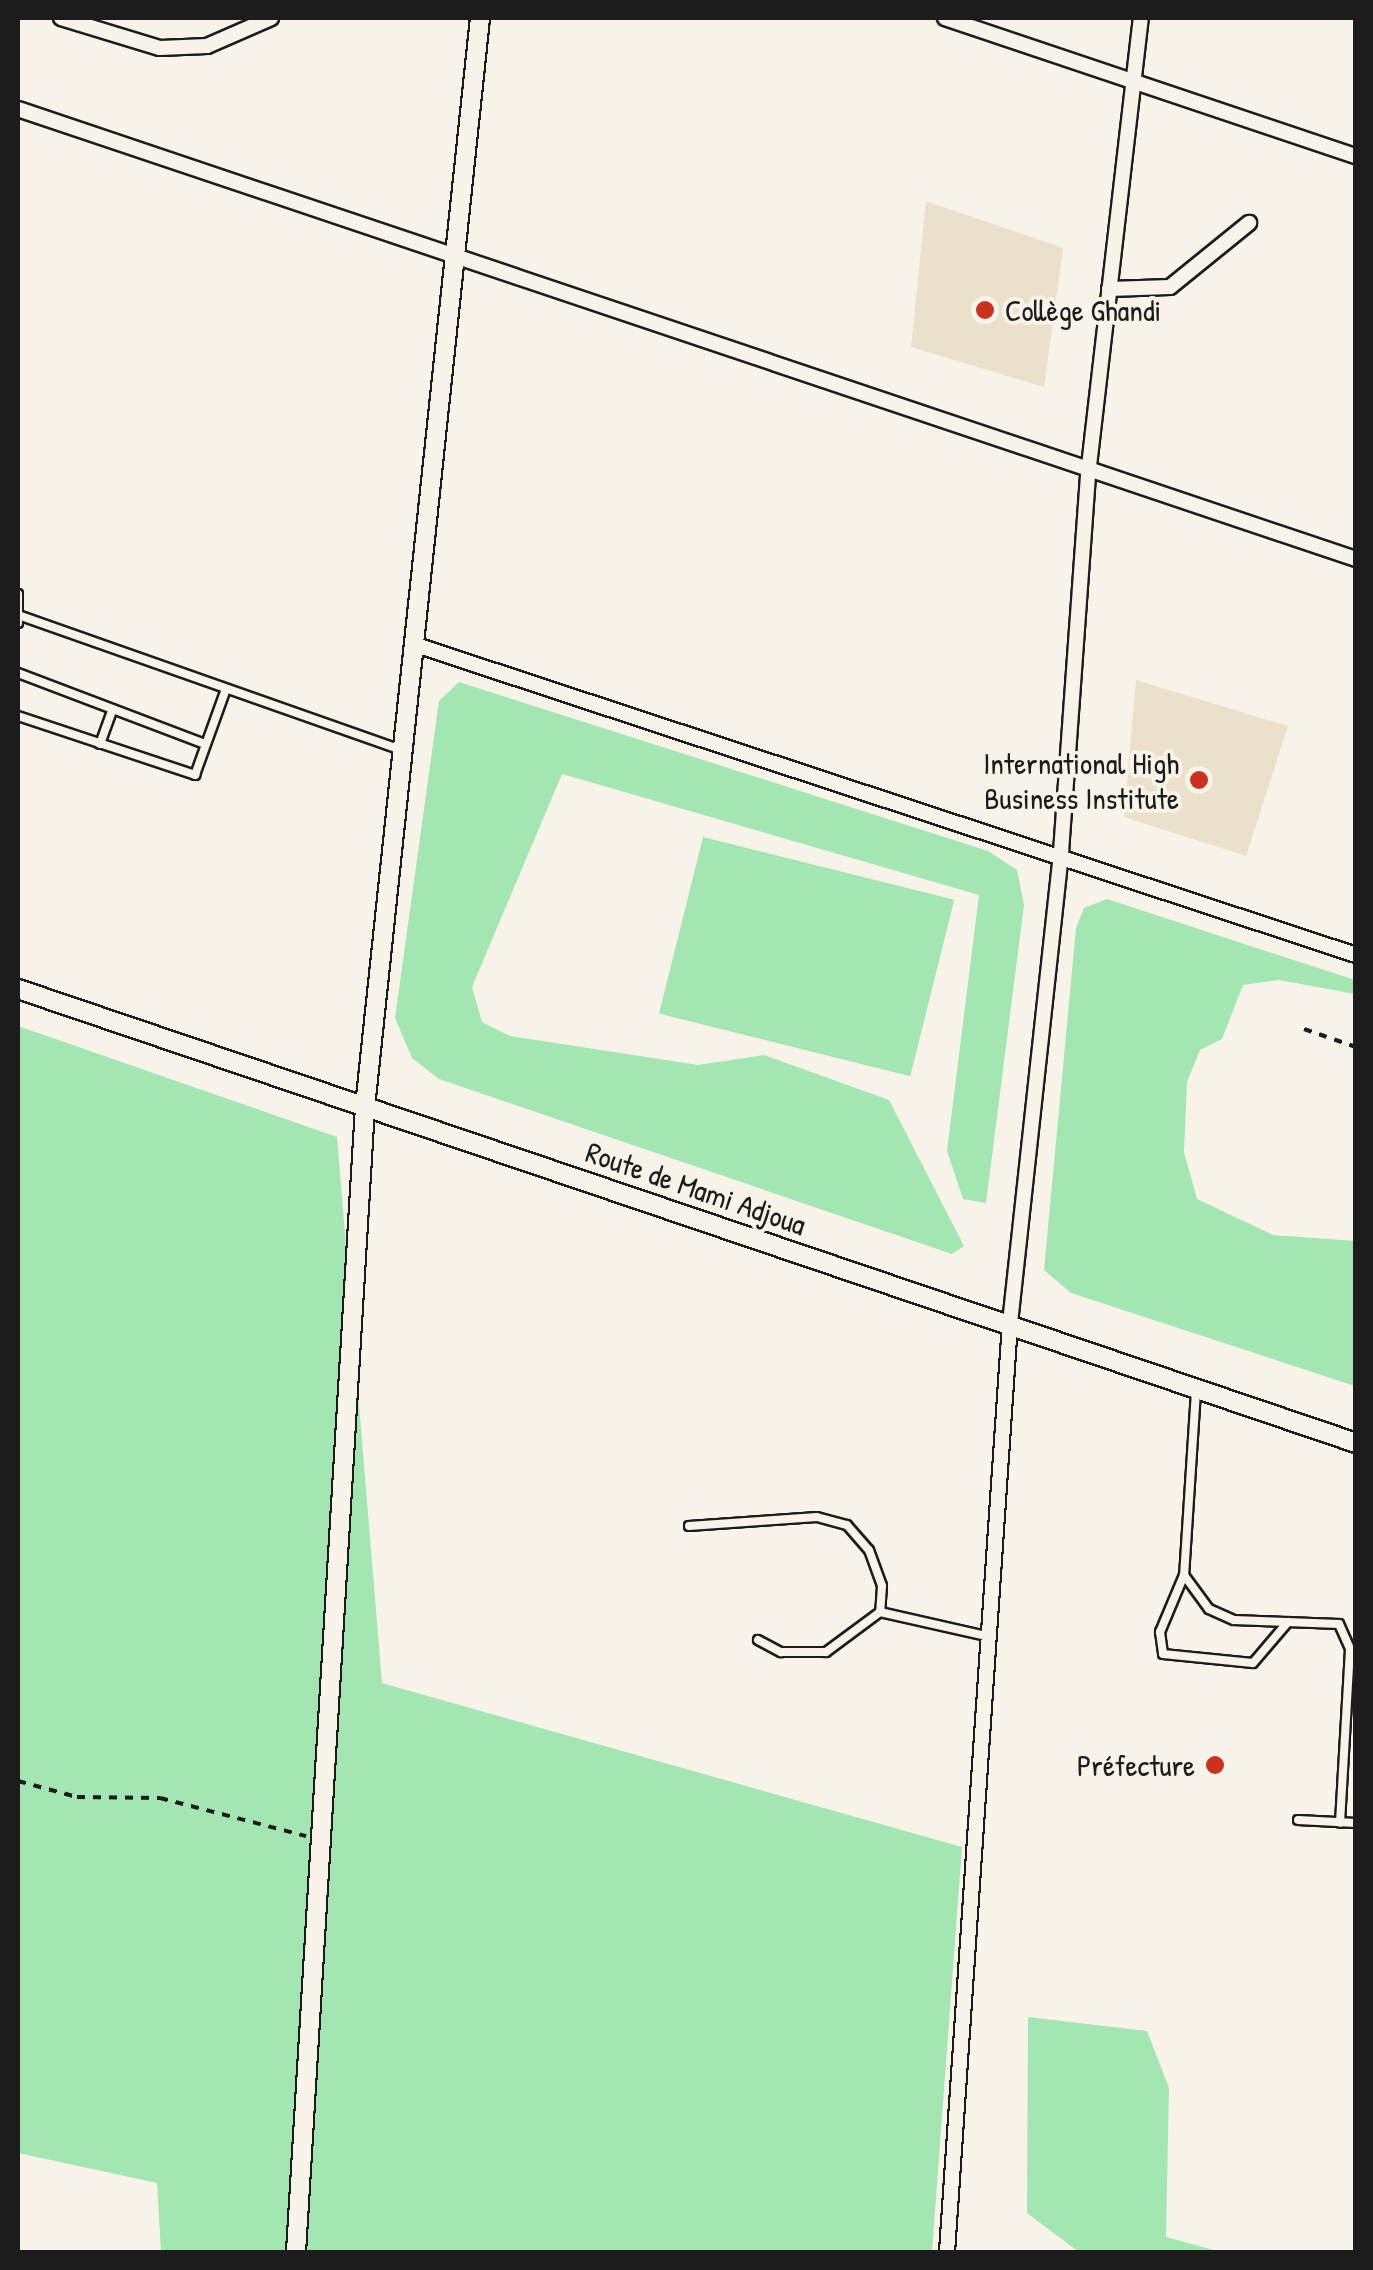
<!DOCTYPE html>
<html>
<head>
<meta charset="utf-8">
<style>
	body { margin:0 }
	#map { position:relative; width:1373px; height:2270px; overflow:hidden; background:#f7f3e8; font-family:"Patrick Hand",sans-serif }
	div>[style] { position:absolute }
	.built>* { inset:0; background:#ebe0ca }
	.green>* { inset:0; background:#a3e6b1; transform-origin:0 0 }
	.path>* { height:4px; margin-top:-2px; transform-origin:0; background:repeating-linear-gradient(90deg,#1c1c1c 0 8px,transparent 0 16px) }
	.roads { filter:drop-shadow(2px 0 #1c1c1c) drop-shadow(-2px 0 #1c1c1c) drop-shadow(0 2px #1c1c1c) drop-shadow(0 -2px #1c1c1c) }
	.service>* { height:8px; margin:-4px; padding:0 4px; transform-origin:4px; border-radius:4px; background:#f7f3e8 }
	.minor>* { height:14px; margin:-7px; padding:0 7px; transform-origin:7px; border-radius:7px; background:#f7f3e8 }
	.tertiary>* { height:18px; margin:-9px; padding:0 9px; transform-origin:9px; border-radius:9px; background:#f7f3e8 }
	.dots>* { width:28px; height:28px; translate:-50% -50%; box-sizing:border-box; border:5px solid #f7f3e8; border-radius:50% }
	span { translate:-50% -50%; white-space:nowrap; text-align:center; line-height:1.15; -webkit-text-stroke:8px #f7f3e8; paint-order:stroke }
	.poi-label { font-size:30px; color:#1c1c1c }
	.left { translate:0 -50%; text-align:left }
	.right { translate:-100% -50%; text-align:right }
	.street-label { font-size:30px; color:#1c1c1c }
	.frame { position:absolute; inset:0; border:20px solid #1c1c1c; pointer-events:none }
</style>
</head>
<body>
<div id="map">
	<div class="built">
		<i style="clip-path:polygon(926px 201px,1063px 248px,1044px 387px,911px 347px)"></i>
		<i style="clip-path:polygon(1136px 680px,1288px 726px,1246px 856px,1124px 817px)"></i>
	</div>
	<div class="green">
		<i style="clip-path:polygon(459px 682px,988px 851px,1017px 870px,1024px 905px,986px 1203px,963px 1199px,947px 1151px,979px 895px,562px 774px,472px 987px,482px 1022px,510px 1036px,698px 1065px,764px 1055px,889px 1100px,964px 1246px,952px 1254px,439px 1079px,412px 1058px,395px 1018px,439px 701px)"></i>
		<i style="left:703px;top:837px;width:259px;height:182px;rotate:14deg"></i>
		<i style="clip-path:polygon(1107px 899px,1355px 980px,1355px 994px,1279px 980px,1243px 985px,1222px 1039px,1200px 1050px,1187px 1082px,1184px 1152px,1197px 1199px,1273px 1235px,1355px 1241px,1355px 1386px,1071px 1293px,1044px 1270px,1076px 928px,1084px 908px)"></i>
		<i style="clip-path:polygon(18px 1026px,337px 1137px,382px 1683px,962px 1847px,932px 2252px,161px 2252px,157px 2183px,18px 2153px)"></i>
		<i style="clip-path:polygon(1028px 2017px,1147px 2031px,1169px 2088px,1166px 2237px,1221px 2252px,1079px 2252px,1027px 2213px)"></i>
	</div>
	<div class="path">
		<i style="left:1304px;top:1029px;width:55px;rotate:19.1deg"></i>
		<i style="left:18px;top:1781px;width:61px;rotate:15.2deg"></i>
		<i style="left:77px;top:1797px;width:83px;rotate:0.7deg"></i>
		<i style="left:160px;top:1798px;width:151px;rotate:14.6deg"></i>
	</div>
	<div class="roads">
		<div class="service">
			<i style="left:18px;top:594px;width:29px;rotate:90deg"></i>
			<i style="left:21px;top:616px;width:401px;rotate:19.4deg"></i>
			<i style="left:18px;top:673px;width:200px;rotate:20.8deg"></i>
			<i style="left:18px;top:716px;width:187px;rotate:18.4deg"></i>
			<i style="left:195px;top:775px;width:91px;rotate:-70.2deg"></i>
			<i style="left:100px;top:744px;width:37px;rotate:-70deg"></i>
			<i style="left:1196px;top:1391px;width:184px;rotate:93.7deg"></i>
			<i style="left:1184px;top:1575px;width:42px;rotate:53.7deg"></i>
			<i style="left:1209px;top:1609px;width:27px;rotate:24deg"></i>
			<i style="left:1234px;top:1620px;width:105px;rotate:2.2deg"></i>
			<i style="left:1339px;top:1624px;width:27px;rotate:66deg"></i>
			<i style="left:1350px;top:1649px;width:174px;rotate:93.3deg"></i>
			<i style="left:689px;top:1526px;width:128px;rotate:-4deg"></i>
			<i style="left:817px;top:1517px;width:31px;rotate:15deg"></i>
			<i style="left:847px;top:1525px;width:33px;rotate:49deg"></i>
			<i style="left:869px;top:1550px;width:38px;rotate:70deg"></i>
			<i style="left:882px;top:1586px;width:26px;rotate:94deg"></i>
			<i style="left:880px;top:1612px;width:114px;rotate:12.7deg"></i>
			<i style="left:1184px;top:1575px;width:62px;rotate:112.8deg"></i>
			<i style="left:1160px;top:1632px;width:22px;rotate:82deg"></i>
			<i style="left:1163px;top:1654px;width:90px;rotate:5.7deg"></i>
			<i style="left:1253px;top:1663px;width:54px;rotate:-49.5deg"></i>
			<i style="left:758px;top:1640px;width:26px;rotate:28deg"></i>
			<i style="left:781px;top:1652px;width:45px"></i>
			<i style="left:826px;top:1652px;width:67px;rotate:-36.5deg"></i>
			<i style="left:1298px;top:1820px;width:58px;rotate:3deg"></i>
		</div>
		<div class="minor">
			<i style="left:61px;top:18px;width:103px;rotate:16.9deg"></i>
			<i style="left:160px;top:48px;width:47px;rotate:-2.4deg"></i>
			<i style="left:207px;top:46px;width:70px;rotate:-23.6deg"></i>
			<i style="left:945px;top:18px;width:434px;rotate:18.6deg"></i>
			<i style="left:18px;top:109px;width:1412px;rotate:18.59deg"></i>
			<i style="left:1109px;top:289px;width:61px;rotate:-1.9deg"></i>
			<i style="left:1170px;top:287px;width:102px;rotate:-39deg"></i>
			<i style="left:413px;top:644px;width:993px;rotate:18.25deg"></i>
			<i style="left:947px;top:2252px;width:931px;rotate:-86.12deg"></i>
			<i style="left:1010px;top:1323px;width:474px;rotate:-83.8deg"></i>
			<i style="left:1061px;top:852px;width:387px;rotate:-85.9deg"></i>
			<i style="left:1089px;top:466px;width:451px;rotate:-83.4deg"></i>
		</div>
		<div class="tertiary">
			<i style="left:18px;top:989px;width:1413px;rotate:18.74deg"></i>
			<i style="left:296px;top:2252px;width:1147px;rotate:-86.55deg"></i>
			<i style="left:365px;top:1107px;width:1095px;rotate:-83.97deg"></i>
		</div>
	</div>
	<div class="dots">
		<i style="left:985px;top:310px;background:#c8321e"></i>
		<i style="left:1199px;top:780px;background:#c8321e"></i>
		<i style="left:1215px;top:1765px;background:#c8321e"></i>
	</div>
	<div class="poi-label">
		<span class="left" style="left:1005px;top:310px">Collège Ghandi</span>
		<span class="right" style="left:1179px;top:780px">International High<br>Business Institute</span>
		<span class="right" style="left:1195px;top:1765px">Préfecture</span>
	</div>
	<div class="street-label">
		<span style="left:696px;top:1188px;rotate:19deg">Route de Mami Adjoua</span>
	</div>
	<div class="frame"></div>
</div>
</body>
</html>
